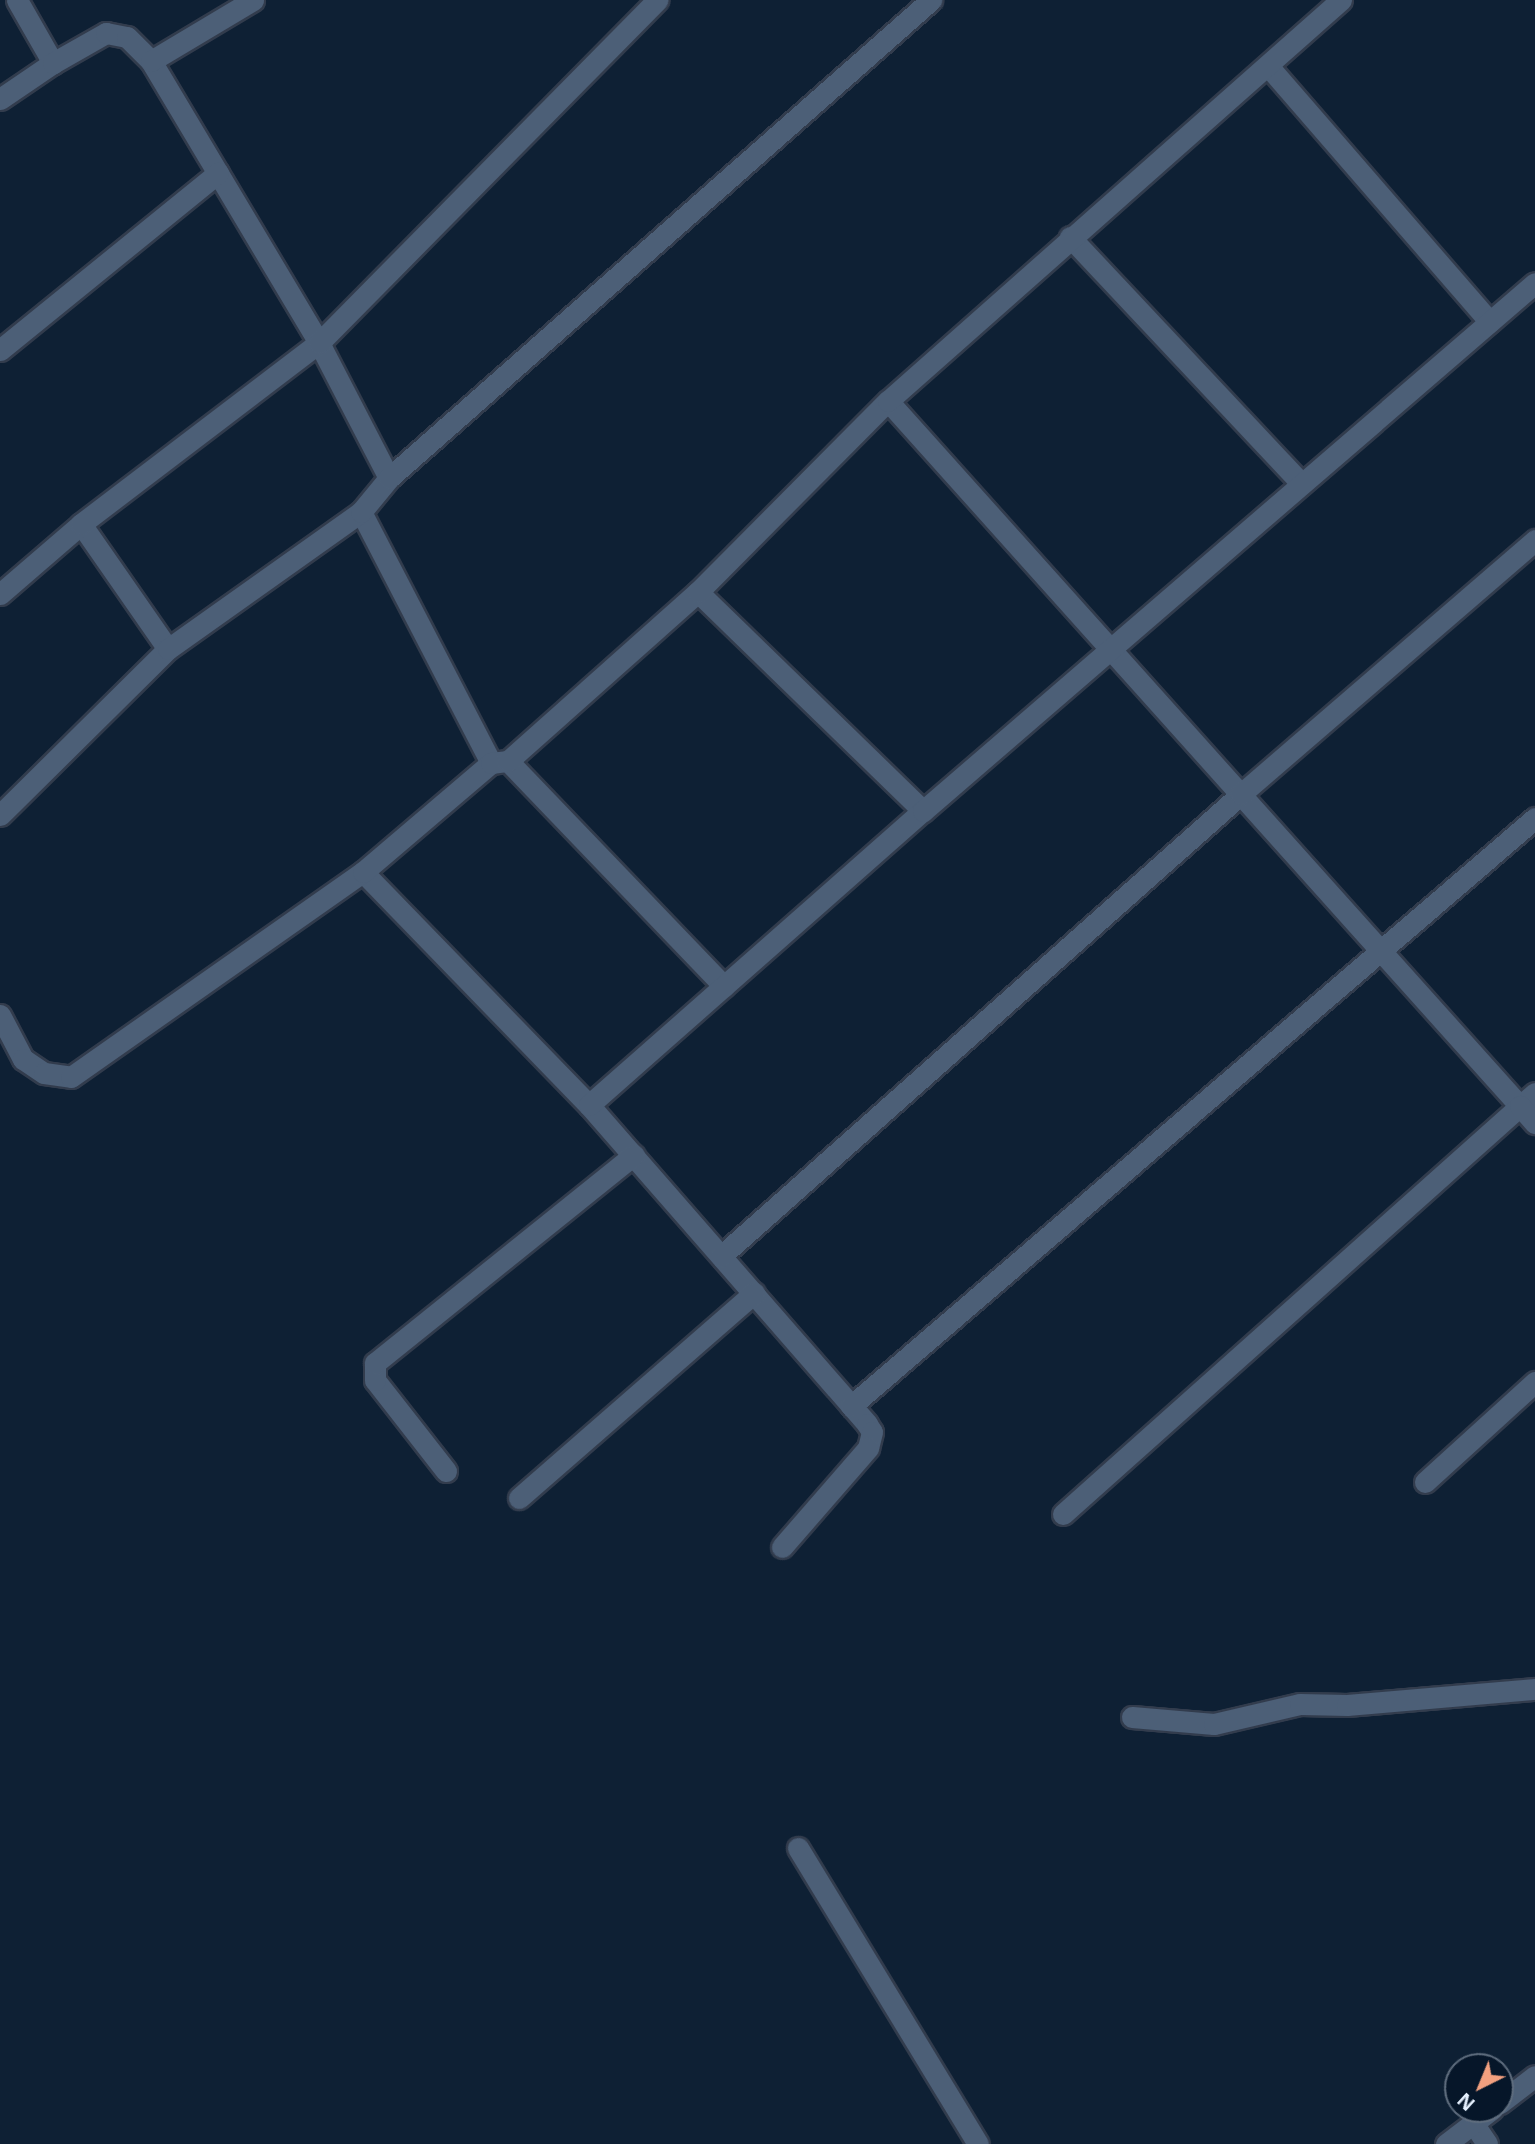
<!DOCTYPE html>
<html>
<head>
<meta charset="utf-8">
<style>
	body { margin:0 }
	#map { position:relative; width:1535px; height:2144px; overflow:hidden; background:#0e2034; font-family:"Open Sans",sans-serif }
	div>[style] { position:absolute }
	.roads { filter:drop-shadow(2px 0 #323c4d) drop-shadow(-2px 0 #323c4d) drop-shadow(0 2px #323c4d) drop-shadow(0 -2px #323c4d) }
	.street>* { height:21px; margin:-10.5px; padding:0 10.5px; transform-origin:10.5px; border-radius:10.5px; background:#4c5f77 }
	span { translate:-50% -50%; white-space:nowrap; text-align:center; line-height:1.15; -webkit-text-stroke:5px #061629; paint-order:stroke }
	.north { position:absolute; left:1444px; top:2053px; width:70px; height:70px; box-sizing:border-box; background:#061629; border:2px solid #5f6d7e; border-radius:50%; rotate:223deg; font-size:19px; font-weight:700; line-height:28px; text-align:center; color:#e5f0fe }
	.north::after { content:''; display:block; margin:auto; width:24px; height:32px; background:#f2a07f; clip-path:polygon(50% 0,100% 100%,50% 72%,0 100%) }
</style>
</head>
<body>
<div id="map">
	<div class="roads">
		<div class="street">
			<i style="left:17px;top:0;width:73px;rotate:60.3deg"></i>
			<i style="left:151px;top:61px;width:328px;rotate:59.2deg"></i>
			<i style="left:319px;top:343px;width:152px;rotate:62.6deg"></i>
			<i style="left:1269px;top:67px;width:337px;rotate:49.1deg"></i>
			<i style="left:0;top:99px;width:64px;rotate:-34.2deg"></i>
			<i style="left:53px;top:63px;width:61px;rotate:-29.5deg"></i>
			<i style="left:106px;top:33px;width:21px;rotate:11deg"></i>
			<i style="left:127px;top:37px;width:34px;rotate:45deg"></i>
			<i style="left:151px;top:61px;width:119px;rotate:-30.9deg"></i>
			<i style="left:1070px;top:237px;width:337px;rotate:46.8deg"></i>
			<i style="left:0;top:350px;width:281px;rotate:-39.1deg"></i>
			<i style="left:888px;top:401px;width:947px;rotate:48.13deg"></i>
			<i style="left:1520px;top:1106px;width:20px;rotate:-41deg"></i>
			<i style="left:361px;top:512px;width:283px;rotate:62.6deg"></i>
			<i style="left:81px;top:524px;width:152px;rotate:55.2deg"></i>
			<i style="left:698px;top:592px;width:314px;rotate:44.2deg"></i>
			<i style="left:0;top:594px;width:107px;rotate:-40.8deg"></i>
			<i style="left:81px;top:524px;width:299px;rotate:-37.3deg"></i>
			<i style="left:319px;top:343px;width:482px;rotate:-45.4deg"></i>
			<i style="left:508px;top:761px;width:312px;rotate:46.2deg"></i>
			<i style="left:0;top:815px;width:236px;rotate:-44.7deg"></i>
			<i style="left:168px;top:649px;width:237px;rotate:-35.4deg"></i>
			<i style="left:361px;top:512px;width:44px;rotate:-50.5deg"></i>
			<i style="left:389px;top:478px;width:723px;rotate:-41.41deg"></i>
			<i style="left:363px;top:872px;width:325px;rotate:45.9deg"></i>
			<i style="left:589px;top:1105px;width:423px;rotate:48.9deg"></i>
			<i style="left:867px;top:1424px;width:9px;rotate:58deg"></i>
			<i style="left:872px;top:1432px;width:16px;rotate:104deg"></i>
			<i style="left:868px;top:1448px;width:131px;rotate:131deg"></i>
			<i style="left:0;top:1015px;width:50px;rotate:62.4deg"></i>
			<i style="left:23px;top:1059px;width:25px;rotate:34deg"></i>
			<i style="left:44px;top:1073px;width:27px;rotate:8deg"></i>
			<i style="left:71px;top:1077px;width:357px;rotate:-35.1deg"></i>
			<i style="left:363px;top:872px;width:168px;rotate:-40.4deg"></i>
			<i style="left:491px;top:763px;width:17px;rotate:-7deg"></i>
			<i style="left:508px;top:761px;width:254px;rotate:-41.7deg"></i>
			<i style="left:698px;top:592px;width:269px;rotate:-45.2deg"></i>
			<i style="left:888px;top:401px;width:605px;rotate:-41.52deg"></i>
			<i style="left:589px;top:1105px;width:445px;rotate:-41.4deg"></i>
			<i style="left:923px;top:811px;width:808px;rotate:-40.79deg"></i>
			<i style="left:721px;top:1256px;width:696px;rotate:-41.62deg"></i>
			<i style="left:1241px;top:794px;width:389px;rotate:-40.8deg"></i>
			<i style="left:851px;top:1406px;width:902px;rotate:-40.68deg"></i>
			<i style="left:446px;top:1471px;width:115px;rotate:-128deg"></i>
			<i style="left:375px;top:1380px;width:17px;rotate:-90deg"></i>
			<i style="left:375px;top:1363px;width:332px;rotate:-38.8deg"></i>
			<i style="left:1425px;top:1482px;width:149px;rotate:-42.3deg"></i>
			<i style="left:519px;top:1498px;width:312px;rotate:-41.1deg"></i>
			<i style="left:1063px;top:1514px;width:613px;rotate:-41.76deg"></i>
			<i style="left:1520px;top:1106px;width:23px;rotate:49deg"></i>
			<i style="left:1132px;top:1717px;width:82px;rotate:4.9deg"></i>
			<i style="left:1214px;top:1724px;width:88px;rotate:-13.1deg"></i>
			<i style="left:1300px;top:1704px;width:47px;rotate:1.2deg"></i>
			<i style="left:1347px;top:1705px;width:189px;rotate:-4.9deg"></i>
			<i style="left:798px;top:1848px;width:346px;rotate:58.7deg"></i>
			<i style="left:1500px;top:2103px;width:44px;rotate:-37.6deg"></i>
			<i style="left:1473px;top:2123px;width:25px;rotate:56deg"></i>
			<i style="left:1446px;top:2144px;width:58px;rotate:-37.3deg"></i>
		</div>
	</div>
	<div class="north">N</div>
</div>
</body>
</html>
